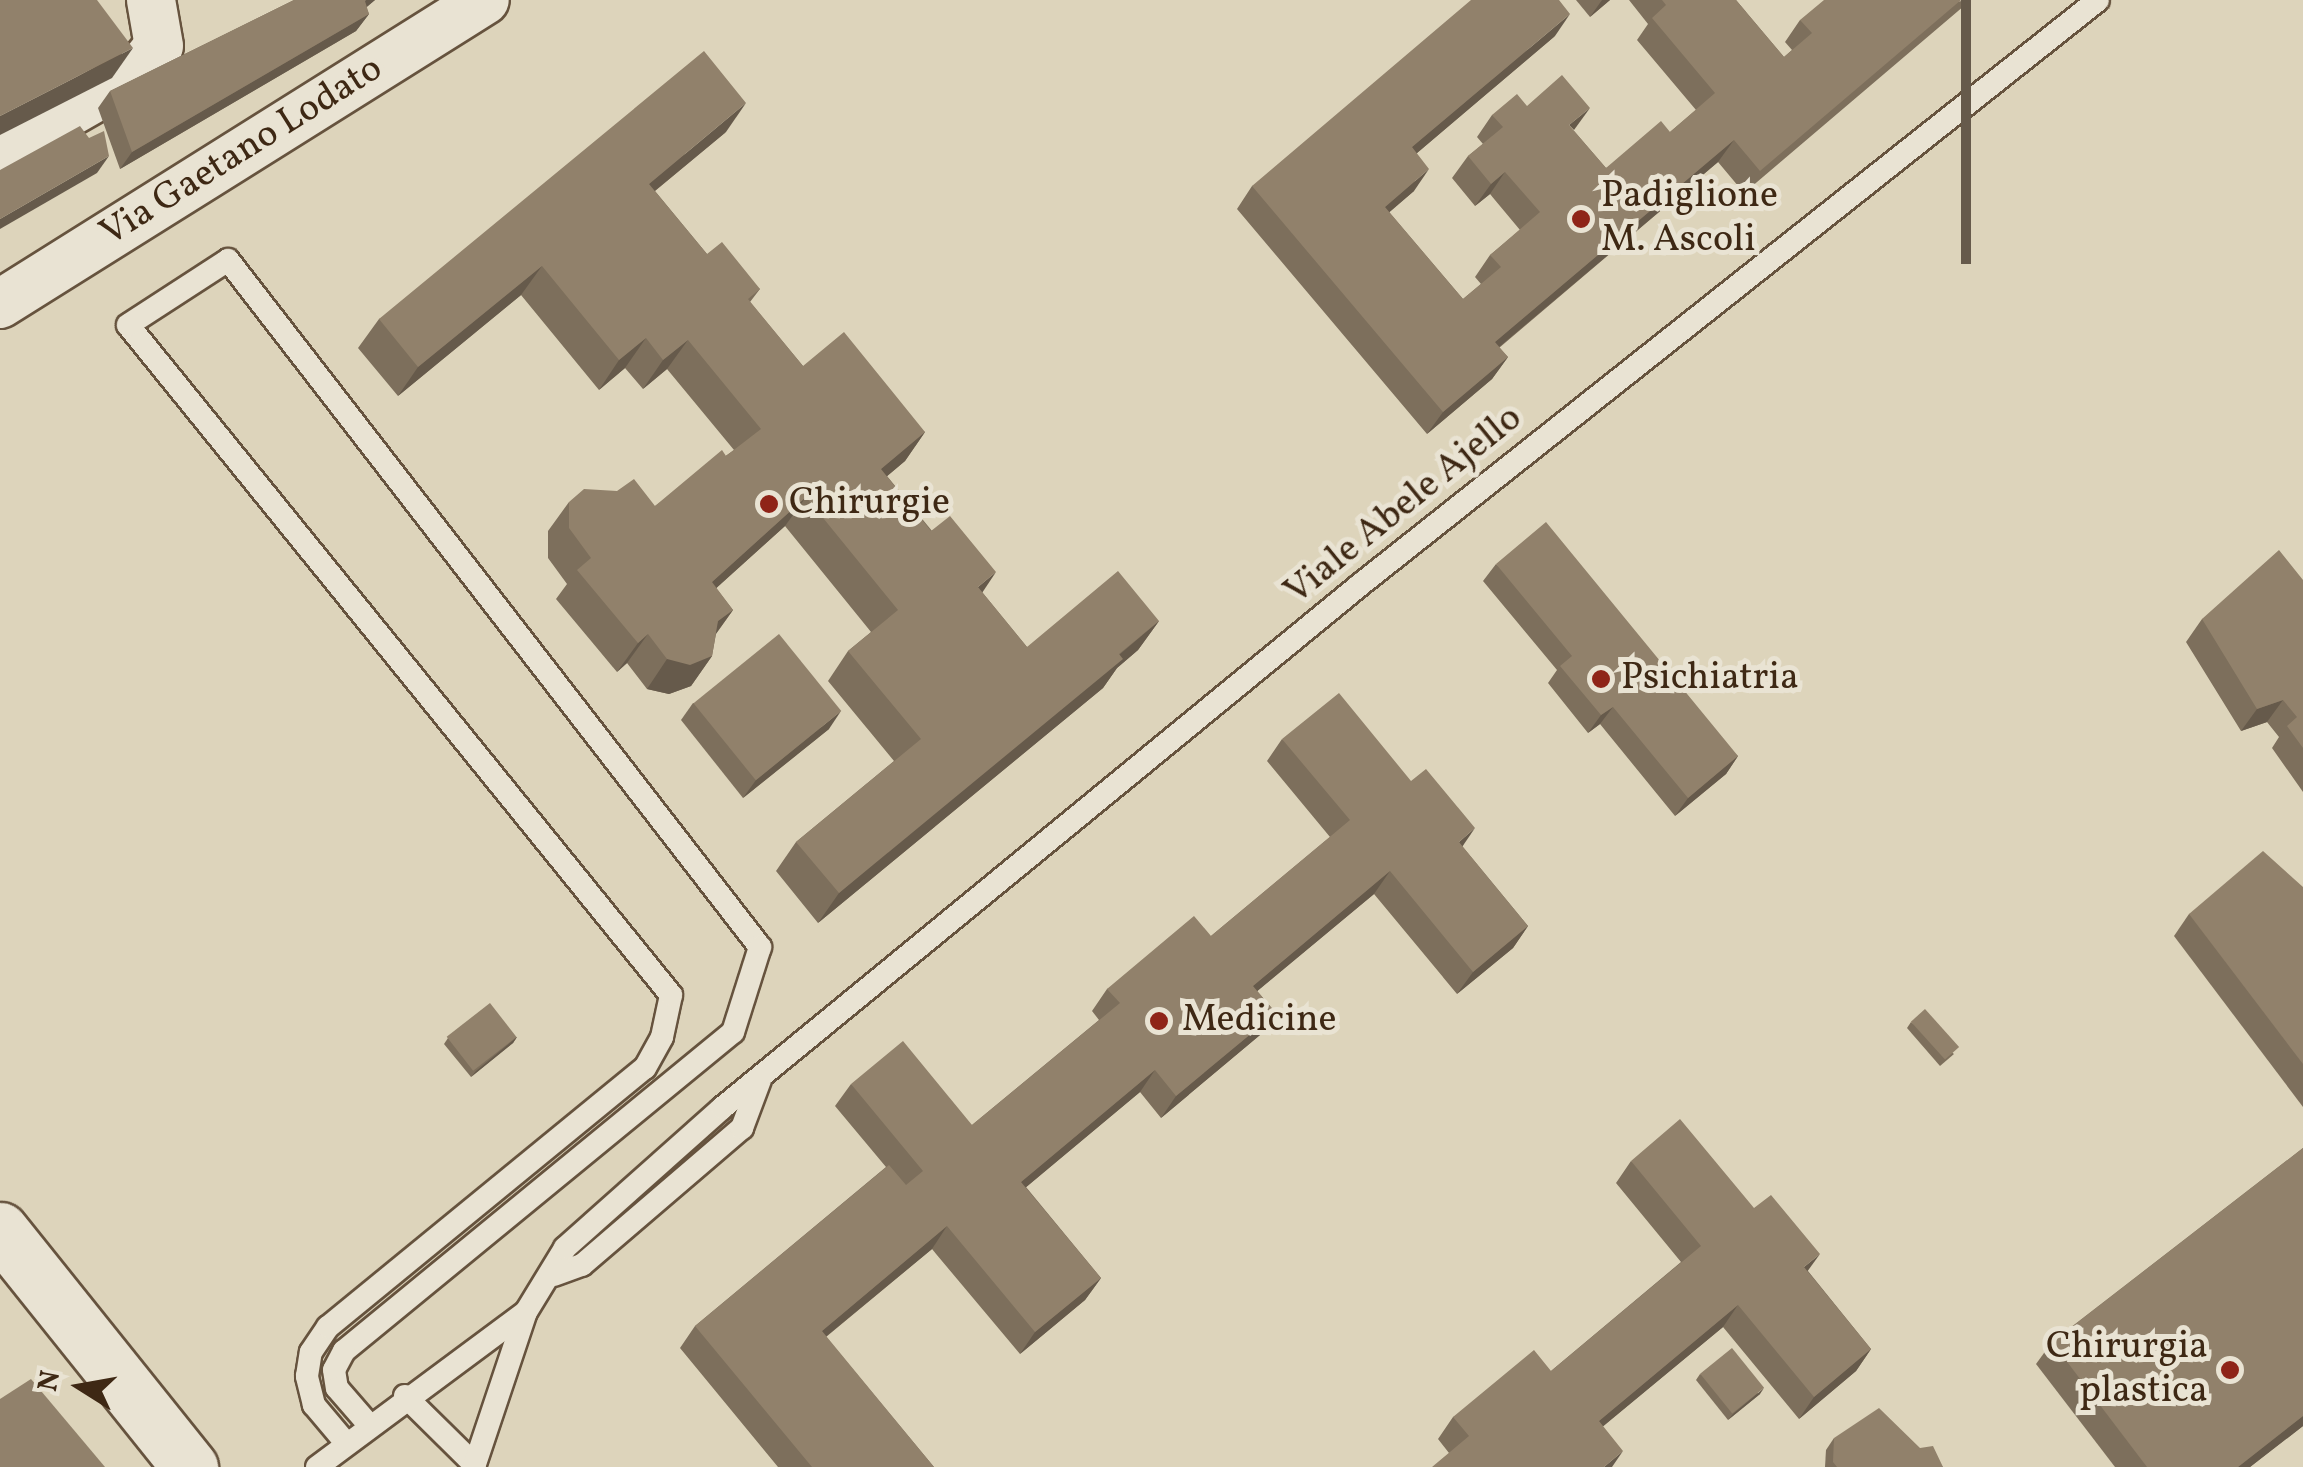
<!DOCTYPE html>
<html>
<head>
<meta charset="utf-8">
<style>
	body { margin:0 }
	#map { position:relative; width:2303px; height:1467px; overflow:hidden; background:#ddd4bb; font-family:Vollkorn,serif }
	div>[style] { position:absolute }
	.roads { filter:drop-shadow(2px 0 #66533e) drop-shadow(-2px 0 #66533e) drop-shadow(0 2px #66533e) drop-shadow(0 -2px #66533e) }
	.lane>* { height:22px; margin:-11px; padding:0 11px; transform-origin:11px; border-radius:11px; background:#e9e3d3 }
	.street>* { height:48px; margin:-24px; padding:0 24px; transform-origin:24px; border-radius:24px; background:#e9e3d3 }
	.secondary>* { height:55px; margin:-27.5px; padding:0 27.5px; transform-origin:27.5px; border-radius:27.5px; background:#e9e3d3 }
	.wall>* { inset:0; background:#7d6f5c }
	.shaded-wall>* { inset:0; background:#665a4b; transform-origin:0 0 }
	.building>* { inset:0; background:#91816b; transform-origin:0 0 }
	.dots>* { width:28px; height:28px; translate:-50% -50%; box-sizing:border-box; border:5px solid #e9e3d3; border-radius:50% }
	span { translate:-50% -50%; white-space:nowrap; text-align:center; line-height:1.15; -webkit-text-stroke:10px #e9e3d3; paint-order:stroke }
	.street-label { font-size:38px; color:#3e2814 }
	.poi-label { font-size:38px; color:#3e2814 }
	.left { translate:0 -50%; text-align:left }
	.right { translate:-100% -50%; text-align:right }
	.north { position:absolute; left:30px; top:1337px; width:100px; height:100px; -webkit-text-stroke:8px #e9e3d3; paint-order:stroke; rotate:281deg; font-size:28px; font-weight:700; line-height:40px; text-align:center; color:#3e2814 }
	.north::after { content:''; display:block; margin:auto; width:35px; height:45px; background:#3e2814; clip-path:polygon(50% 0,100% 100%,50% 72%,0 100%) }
</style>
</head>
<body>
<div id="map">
	<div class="roads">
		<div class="lane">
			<i style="left:554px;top:1275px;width:30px;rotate:-20deg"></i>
			<i style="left:582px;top:1265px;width:211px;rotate:-40.6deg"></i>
			<i style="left:742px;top:1128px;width:51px;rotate:-69.4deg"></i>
			<i style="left:405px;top:1396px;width:98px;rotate:44.6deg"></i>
			<i style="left:346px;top:1443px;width:50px;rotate:-130.1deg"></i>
			<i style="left:314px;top:1405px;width:30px;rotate:-104deg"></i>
			<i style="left:307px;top:1376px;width:24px;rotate:-81deg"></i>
			<i style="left:311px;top:1352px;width:30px;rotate:-56deg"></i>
			<i style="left:328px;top:1327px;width:409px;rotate:-39.3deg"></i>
			<i style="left:645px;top:1068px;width:35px;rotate:-61deg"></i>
			<i style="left:662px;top:1037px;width:43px;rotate:-77.9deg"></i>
			<i style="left:671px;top:995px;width:862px;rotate:-129.02deg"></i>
			<i style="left:128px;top:325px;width:119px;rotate:-33deg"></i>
			<i style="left:228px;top:260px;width:869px;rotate:52.25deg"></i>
			<i style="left:760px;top:947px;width:89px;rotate:107.6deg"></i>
			<i style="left:733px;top:1032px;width:503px;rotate:140.65deg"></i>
			<i style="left:344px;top:1351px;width:21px;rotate:118deg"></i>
			<i style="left:334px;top:1370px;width:18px;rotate:81deg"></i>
			<i style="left:337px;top:1388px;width:49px;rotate:49.1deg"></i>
			<i style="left:317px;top:1467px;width:260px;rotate:-36.6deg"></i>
			<i style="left:526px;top:1312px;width:75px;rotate:-58.6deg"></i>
			<i style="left:565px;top:1248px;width:210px;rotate:-41.7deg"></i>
			<i style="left:722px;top:1108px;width:826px;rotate:-39.35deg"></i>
			<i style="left:1361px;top:584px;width:940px;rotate:-38.39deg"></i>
			<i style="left:474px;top:1467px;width:163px;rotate:-71.5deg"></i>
		</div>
		<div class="street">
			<i style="left:0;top:152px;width:157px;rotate:-29.8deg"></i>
			<i style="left:136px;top:74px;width:36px;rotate:-51deg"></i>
			<i style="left:159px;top:46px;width:47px;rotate:-99.9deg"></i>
			<i style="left:0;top:304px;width:572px;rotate:-32.08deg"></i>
		</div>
		<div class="secondary">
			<i style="left:0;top:1230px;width:304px;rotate:51.3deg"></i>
		</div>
	</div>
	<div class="wall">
		<i style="clip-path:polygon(294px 0,375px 0,366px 7px,369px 14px,356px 31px,120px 169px,98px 108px,110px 91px)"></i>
		<i style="clip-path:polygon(1576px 0,1610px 0,1590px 17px)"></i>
		<i style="clip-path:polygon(1629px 0,1736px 0,1784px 57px,1792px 50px,1785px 42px,1800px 20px,1971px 0,1744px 193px,1718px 162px,1499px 348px,1508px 357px,1492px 379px,1427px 434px,1237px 209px,1252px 186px,1555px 36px,1417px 153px,1414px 191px,1389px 212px,1463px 299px,1481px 284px,1475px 277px,1490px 255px,1520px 230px,1490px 194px,1475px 206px,1452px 178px,1468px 156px,1483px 144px,1477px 137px,1492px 115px,1527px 106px,1574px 131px,1606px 168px,1670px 132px,1696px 110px,1637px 40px,1648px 24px)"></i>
		<i style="clip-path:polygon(726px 132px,655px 191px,707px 254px,760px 289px,750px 302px,803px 366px,925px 432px,905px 461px,887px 476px,1027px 647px,1159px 621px,1138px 650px,1117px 668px,1103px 688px,818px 923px,776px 871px,796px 842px,894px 761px,828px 681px,848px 651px,871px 632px,785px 526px,716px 588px,733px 610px,716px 634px,712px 656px,691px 686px,669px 694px,647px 689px,627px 663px,617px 672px,556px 599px,567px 584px,548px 558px,548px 531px,569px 502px,655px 506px,734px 450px,667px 369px,643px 389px,625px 368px,599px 390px,521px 295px,398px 396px,358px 348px,379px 319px)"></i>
		<i style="clip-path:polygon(1496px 564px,1738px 756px,1726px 774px,1675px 816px,1600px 724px,1588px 733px,1548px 683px,1557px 670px,1483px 581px)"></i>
		<i style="clip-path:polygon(2303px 580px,2303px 792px,2272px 748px,2279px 737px,2267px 722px,2241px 731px,2186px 642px,2202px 619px)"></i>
		<i style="clip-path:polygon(693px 703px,829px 729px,743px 798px,681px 720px)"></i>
		<i style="clip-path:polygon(1282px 739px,1462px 846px,1528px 926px,1513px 948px,1457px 994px,1374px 894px,1257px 991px,1276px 1013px,1260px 1035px,1161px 1118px,1140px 1092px,1026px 1187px,1101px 1278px,1085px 1300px,1020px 1354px,932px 1249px,826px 1337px,934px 1467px,778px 1467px,680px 1348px,695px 1326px,886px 1167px,835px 1106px,851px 1084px,972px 1125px,1099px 1020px,1092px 1011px,1107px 989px,1211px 936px,1330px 837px,1267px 761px)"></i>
		<i style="clip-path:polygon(2303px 887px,2303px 1107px,2174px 936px,2189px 914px)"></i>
		<i style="clip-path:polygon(1911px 1022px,1954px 1054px,1940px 1066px,1907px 1028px)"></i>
		<i style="clip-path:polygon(517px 1037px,513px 1043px,471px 1077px,444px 1044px,448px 1038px)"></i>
		<i style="clip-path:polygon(2303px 1148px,2303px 1426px,2250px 1467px,2115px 1467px,2036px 1364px,2052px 1342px)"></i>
		<i style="clip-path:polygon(1631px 1161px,1808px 1271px,1871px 1349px,1856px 1371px,1799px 1419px,1723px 1327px,1603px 1426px,1449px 1453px,1438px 1439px,1453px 1417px,1551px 1371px,1681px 1262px,1616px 1183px)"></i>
		<i style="clip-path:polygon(1700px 1374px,1760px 1394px,1728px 1420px,1696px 1380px)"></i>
		<i style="clip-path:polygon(1834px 1438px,1920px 1448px,1943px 1467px,1825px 1467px,1826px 1450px)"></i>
	</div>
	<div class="shaded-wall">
		<i style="clip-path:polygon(366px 0,375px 0,353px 19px)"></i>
		<i style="clip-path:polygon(1602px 0,1610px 0,1590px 17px)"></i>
		<i style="left:1961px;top:0;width:10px;height:264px"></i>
		<i style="clip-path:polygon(369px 14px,356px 31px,120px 169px,132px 152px)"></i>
		<i style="clip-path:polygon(1570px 14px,1555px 36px,1397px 170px,1412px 147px)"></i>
		<i style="clip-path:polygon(133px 48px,112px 78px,0 135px,0 116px)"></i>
		<i style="clip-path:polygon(746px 103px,726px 132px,628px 213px,649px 184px)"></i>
		<i style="clip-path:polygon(1590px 108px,1574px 130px,1569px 125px)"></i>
		<i style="clip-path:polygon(1734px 140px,1718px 162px,1479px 364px,1495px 342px)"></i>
		<i style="clip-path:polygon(109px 156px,97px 173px,0 229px,0 219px)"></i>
		<i style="clip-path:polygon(1429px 169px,1414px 191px,1370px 229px,1385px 207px)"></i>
		<i style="clip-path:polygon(1505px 172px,1490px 194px,1475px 206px,1491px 184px)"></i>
		<i style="clip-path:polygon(542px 266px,521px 295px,398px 396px,418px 367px)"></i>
		<i style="clip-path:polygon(646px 338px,625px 368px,599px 390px,619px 360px)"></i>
		<i style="clip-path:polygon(688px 340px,667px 369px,643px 389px,663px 360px)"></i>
		<i style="clip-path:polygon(1508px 357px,1492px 379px,1427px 434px,1443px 412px)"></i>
		<i style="clip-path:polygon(925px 432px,905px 461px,860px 499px,881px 469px)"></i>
		<i style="clip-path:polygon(806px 497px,785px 526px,691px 611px,712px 582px)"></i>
		<i style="clip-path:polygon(996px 572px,976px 602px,978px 587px)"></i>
		<i style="clip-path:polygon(733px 610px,712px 639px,718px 621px)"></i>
		<i style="clip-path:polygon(1159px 621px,1138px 650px,1117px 668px,1103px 688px,818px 923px,839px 893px)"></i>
		<i style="clip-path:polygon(648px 634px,627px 663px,617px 672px,638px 643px)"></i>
		<i style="clip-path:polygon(712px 656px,691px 686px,669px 694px,647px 689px,667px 659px)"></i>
		<i style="clip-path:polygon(2283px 700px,2267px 722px,2241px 731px,2257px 709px)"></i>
		<i style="clip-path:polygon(1613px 707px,1600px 724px,1588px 733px,1601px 715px)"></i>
		<i style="clip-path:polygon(841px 711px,829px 729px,743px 798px,756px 780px)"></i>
		<i style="clip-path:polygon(1738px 756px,1726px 774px,1675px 816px,1688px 798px)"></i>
		<i style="clip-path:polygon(1475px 828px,1460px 850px,1459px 842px)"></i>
		<i style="clip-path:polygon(1390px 871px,1374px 894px,1237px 1008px,1253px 986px)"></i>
		<i style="clip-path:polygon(1528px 926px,1513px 948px,1457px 994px,1473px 972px)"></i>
		<i style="clip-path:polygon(1276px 1013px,1260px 1035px,1161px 1118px,1176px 1096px)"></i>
		<i style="clip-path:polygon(517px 1037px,513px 1043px,471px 1077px,476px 1071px)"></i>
		<i style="clip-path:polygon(1155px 1070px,1140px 1092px,1006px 1204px,1021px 1182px)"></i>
		<i style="clip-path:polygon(947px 1226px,932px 1249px,806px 1353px,822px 1331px)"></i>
		<i style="clip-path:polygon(1820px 1254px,1804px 1276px,1804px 1267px)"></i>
		<i style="clip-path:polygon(1101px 1278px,1085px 1300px,1020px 1354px,1035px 1332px)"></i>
		<i style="clip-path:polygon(1738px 1305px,1723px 1327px,1583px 1443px,1599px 1421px)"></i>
		<i style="clip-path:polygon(1871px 1349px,1856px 1371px,1799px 1419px,1814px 1397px)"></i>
		<i style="clip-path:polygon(1764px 1388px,1760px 1394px,1728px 1420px,1733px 1414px)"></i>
		<i style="clip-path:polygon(2303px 1416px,2303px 1426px,2250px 1467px,2238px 1467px)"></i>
		<i style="clip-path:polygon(1623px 1451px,1612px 1467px,1604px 1467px)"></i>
	</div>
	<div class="building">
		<i style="clip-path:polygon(0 0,97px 0,133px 48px,0 116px)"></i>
		<i style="clip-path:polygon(294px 0,366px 0,365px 1px,369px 14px,132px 152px,110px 91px)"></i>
		<i style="clip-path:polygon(1471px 0,1559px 0,1570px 14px,1412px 147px,1429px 169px,1385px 207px,1463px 299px,1501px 267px,1490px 255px,1540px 212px,1505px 172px,1491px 184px,1468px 156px,1503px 127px,1492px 115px,1517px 94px,1527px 106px,1562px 75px,1590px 108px,1569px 125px,1606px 168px,1661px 121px,1670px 132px,1715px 93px,1652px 18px,1666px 5px,1662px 0,1736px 0,1784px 57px,1812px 33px,1800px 20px,1824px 0,1961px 0,1760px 171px,1734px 140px,1495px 342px,1508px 357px,1443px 412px,1252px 186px)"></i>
		<i style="clip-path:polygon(704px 51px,746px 103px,649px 184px,707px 254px,722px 242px,760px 289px,748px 299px,803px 366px,844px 332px,925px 432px,881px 469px,931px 531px,950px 516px,996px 572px,978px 587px,1027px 647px,1118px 571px,1159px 621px,1119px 654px,1123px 659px,839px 893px,796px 842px,921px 739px,848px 651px,898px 610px,806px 497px,712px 582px,733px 610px,718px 621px,712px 656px,690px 665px,667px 659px,648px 634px,638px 643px,577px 570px,591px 558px,569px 528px,569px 502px,584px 489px,617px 491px,634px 479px,655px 506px,722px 450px,726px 456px,761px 429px,688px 340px,663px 360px,646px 338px,619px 360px,542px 266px,418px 367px,379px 319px)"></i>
		<i style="clip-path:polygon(80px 126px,89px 138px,104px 131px,109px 156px,0 219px,0 170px)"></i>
		<i style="clip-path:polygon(1546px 522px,1738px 756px,1688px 798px,1613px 707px,1601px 715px,1560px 666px,1572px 656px,1496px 564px)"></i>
		<i style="clip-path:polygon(2279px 550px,2303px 580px,2303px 748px,2287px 726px,2297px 717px,2283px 700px,2257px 709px,2202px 619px)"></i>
		<i style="left:779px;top:634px;width:99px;height:110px;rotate:51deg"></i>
		<i style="clip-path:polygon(1339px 693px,1411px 781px,1426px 769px,1475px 828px,1459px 842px,1528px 926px,1473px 972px,1390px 871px,1253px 986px,1276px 1013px,1176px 1096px,1155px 1070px,1021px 1182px,1101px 1278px,1035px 1332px,947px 1226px,822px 1331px,934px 1467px,812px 1467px,695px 1326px,889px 1165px,906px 1185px,923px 1171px,851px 1084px,903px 1041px,972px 1125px,1120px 1003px,1107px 989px,1194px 916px,1211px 936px,1350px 820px,1282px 739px)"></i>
		<i style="clip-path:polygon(2263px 851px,2303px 887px,2303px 1064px,2189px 914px)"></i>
		<i style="left:490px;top:1003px;width:43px;height:55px;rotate:52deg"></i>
		<i style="left:1925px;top:1009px;width:51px;height:19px;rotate:48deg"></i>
		<i style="clip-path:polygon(1680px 1119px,1754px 1208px,1771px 1195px,1820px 1254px,1804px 1267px,1871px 1349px,1814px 1397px,1738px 1305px,1599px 1421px,1623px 1451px,1604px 1467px,1432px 1467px,1469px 1436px,1453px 1417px,1534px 1350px,1551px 1371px,1701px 1246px,1631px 1161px)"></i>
		<i style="clip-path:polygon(2303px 1148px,2303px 1416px,2238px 1467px,2147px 1467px,2052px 1342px)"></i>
		<i style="left:1732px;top:1348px;width:51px;height:41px;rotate:51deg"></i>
		<i style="clip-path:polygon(31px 1379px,105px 1467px,0 1467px,0 1399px)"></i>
		<i style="clip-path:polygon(1879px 1408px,1920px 1448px,1933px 1446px,1943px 1467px,1837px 1467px,1833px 1462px,1834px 1438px)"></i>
	</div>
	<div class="dots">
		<i style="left:1581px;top:219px;background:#8f2418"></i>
		<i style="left:769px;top:504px;background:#8f2418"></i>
		<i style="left:1601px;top:679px;background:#8f2418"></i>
		<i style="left:1159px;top:1021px;background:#8f2418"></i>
		<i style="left:2230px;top:1370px;background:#8f2418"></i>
	</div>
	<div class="street-label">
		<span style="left:242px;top:152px;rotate:-32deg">Via Gaetano Lodato</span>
		<span style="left:1404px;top:506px;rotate:-39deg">Viale Abele Ajello</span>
	</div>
	<div class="poi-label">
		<span class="left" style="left:1601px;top:219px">Padiglione<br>M. Ascoli</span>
		<span class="left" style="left:789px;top:504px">Chirurgie</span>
		<span class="left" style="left:1621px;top:679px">Psichiatria</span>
		<span class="left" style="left:1182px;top:1021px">Medicine</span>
		<span class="right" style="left:2208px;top:1370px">Chirurgia<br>plastica</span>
	</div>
	<div class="north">N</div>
</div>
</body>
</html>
